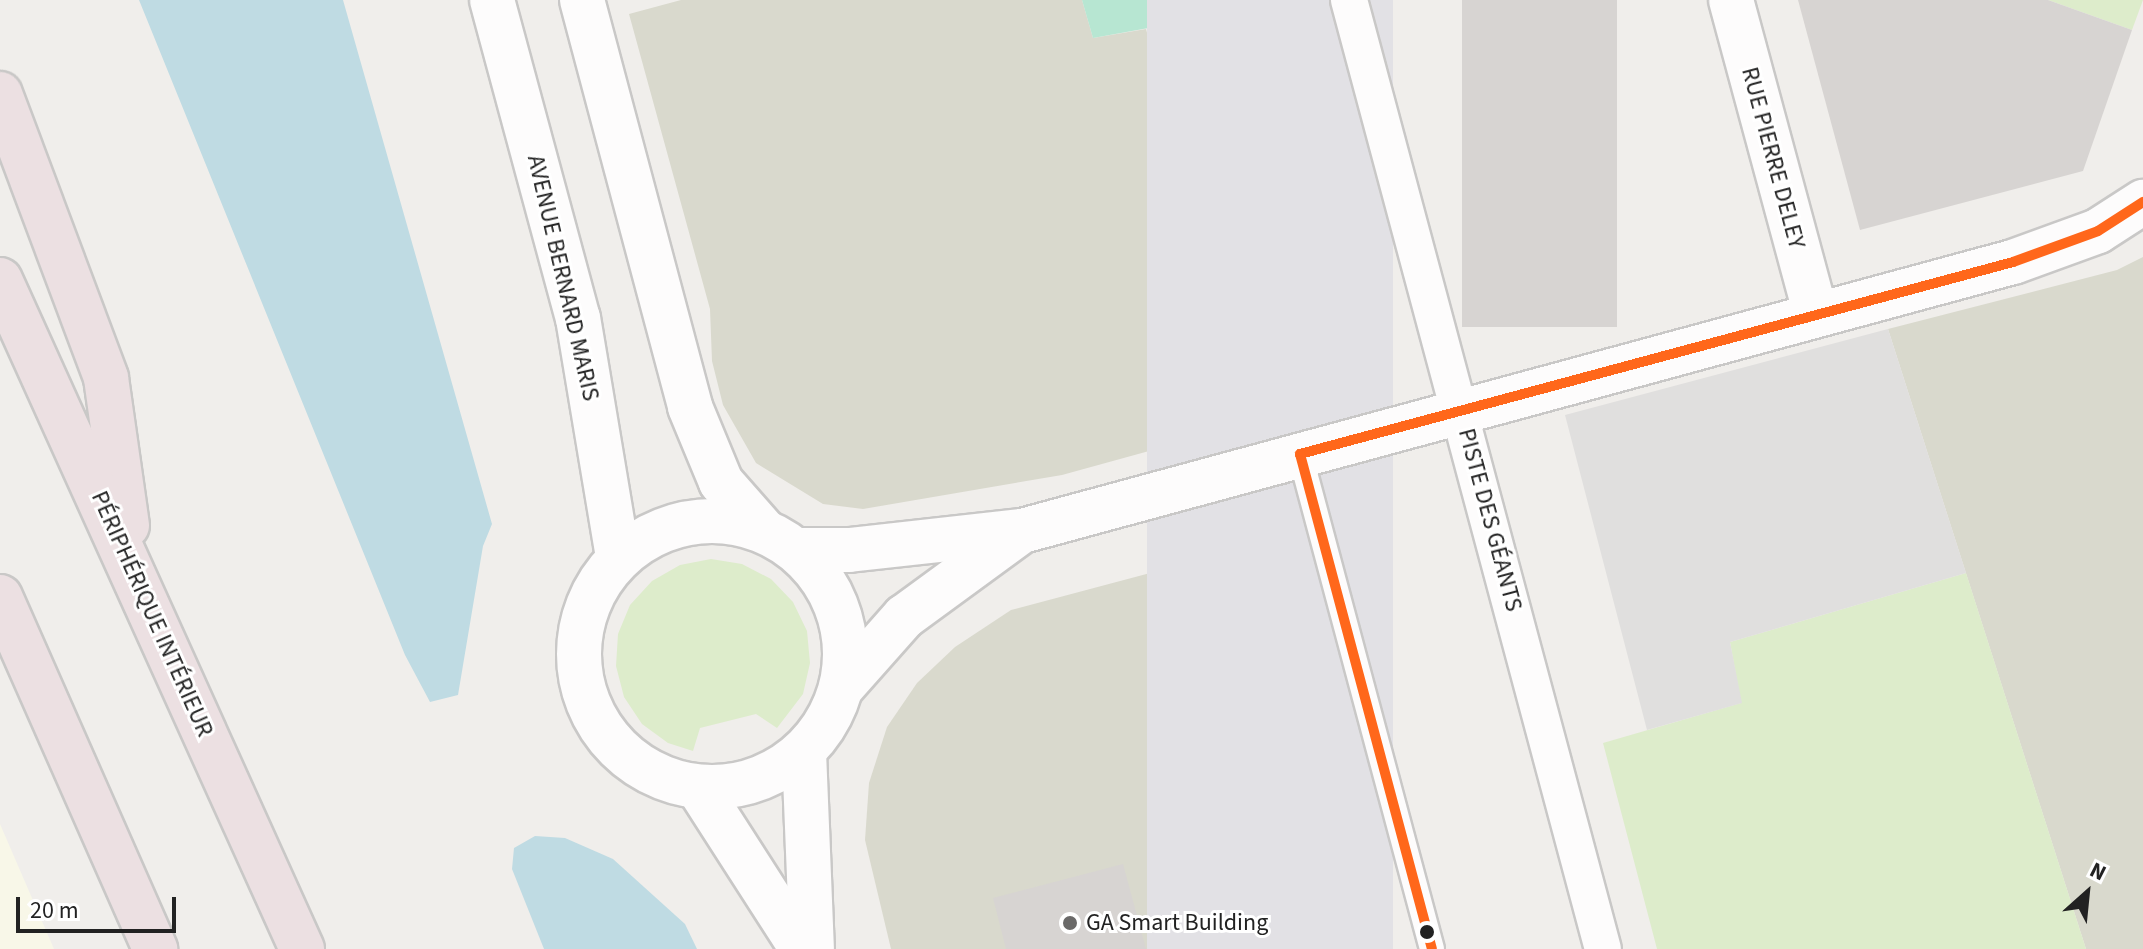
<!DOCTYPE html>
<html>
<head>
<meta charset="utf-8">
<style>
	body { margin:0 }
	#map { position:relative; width:2143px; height:949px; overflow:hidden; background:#f0eeeb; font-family:"Source Sans 3",sans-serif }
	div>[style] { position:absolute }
	.education>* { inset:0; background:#f8f7e8 }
	.construction>* { inset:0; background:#d9d9cd }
	.grass>* { inset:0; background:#ddeccb }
	.pitch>* { inset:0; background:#b7e6d2 }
	.parking>* { inset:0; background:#e0dfde }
	.plaza>* { inset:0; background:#e2e1e5; transform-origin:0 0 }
	.water>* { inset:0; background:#bfdbe3 }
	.building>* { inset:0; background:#d7d4d2; transform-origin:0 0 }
	.roads { filter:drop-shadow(2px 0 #c9c8c7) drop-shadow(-2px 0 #c9c8c7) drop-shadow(0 2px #c9c8c7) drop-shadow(0 -2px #c9c8c7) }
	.service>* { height:24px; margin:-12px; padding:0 12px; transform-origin:12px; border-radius:12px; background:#fdfcfc }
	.pedestrian>* { height:36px; margin:-18px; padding:0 18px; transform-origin:18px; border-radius:18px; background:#fdfcfc }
	.minor>* { height:44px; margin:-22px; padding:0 22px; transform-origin:22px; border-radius:22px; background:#fdfcfc }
	.tertiary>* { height:44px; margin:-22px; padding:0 22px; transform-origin:22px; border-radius:22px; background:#fdfcfc }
	.tertiary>.ring { margin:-22px; padding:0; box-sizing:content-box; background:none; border:44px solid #fdfcfc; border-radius:50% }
	.motorway>* { height:44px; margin:-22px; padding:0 22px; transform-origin:22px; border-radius:22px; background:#ece0e2 }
	.bus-1>* { height:10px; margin:-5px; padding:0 5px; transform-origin:5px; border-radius:5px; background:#ff671b }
	.dots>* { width:22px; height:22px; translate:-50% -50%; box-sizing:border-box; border:4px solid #fff; border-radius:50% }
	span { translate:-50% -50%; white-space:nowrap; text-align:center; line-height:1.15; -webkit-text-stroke:6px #fff; paint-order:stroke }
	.street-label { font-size:24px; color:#222 }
	.poi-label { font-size:24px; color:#222 }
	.left { translate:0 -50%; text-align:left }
	.north { position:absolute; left:2047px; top:853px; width:80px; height:80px; -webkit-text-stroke:6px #fff; paint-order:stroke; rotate:27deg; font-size:22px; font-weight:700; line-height:32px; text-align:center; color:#222 }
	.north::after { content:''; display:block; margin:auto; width:28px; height:36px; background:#222; clip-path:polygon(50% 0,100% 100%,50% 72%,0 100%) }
	.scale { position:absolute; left:16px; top:897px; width:160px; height:36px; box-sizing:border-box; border:4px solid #222; border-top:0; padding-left:10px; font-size:24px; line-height:28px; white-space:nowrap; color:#222; -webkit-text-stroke:6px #fff; paint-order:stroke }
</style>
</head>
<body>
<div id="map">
	<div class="education">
		<i style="clip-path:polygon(0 824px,54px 949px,0 949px)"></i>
	</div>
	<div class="construction">
		<i style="clip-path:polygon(681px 0,1082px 0,1093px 38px,1146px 29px,1242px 381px,1243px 410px,1189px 440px,1062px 475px,863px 509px,823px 504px,756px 463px,723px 405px,712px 361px,710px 309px,629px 14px)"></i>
		<i style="clip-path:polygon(2143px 257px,2143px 949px,2086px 949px,1888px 329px,2117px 270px)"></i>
		<i style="clip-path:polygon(1229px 552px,1335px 949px,891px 949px,865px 840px,869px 783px,887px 727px,917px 683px,955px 647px,1011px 610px)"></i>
	</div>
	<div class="grass">
		<i style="clip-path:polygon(2048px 0,2143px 0,2132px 30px)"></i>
		<i style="clip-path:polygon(711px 559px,742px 564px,771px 579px,793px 602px,807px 631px,810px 663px,803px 694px,777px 728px,756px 714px,700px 728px,693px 751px,668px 743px,642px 724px,624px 697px,616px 666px,618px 634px,630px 605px,652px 581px,680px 565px)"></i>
		<i style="clip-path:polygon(1966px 573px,2086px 949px,1657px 949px,1603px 743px,1741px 703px,1730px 642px)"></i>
	</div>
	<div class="pitch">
		<i style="clip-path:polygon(1082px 0,1147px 0,1154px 27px,1093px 38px)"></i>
	</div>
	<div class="parking">
		<i style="clip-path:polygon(1888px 329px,1966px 573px,1730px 642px,1742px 703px,1647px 730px,1565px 415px)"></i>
	</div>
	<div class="plaza">
		<i style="left:1147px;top:0;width:246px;height:983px"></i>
	</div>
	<div class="water">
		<i style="clip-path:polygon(139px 0,343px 0,492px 524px,483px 546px,458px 695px,430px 702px,405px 655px)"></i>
		<i style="clip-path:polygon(535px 836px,565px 838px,613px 859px,685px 924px,697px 949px,544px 949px,512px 869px,514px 848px)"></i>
	</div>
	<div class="building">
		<i style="left:1462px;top:0;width:155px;height:327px"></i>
		<i style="clip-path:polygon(1798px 0,2048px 0,2132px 30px,2083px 171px,1860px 230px)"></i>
		<i style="clip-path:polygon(1123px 864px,1146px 949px,1006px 949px,993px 898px)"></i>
	</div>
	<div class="roads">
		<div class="service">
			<i style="left:1300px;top:454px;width:512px;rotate:75.07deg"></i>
		</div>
		<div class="pedestrian">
			<i style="left:1349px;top:0;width:982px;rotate:75.02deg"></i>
		</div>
		<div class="minor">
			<i style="left:1731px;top:0;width:326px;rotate:74.9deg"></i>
			<i style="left:796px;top:550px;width:53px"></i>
			<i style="left:849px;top:550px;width:174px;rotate:-6.3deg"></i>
			<i style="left:1022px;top:531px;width:1027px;rotate:-15.19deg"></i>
			<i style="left:2013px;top:262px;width:90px;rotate:-20deg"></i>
			<i style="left:2098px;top:231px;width:54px;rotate:-32.8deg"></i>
			<i style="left:842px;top:687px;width:94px;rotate:-48.5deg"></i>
			<i style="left:904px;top:617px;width:144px;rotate:-36.2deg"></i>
		</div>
		<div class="tertiary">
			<i style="left:492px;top:0;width:329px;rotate:74.9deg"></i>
			<i style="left:578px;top:318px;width:243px;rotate:80.5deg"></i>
			<i style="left:582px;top:0;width:421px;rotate:75.1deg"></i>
			<i style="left:690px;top:407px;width:81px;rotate:67.5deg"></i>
			<i style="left:721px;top:482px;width:65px;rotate:48.7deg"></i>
			<i class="ring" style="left:579px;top:521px;width:222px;height:222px"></i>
			<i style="left:804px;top:752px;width:197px;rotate:87.7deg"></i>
			<i style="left:698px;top:787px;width:193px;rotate:57.3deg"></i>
		</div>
		<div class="motorway">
			<i style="left:0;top:94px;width:303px;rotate:69.5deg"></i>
			<i style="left:106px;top:378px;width:149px;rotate:81.9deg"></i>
			<i style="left:0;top:280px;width:734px;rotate:65.7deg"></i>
			<i style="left:0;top:597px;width:385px;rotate:66.2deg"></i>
		</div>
	</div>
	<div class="bus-1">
		<i style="left:1300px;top:454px;width:738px;rotate:-15.07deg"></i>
		<i style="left:2013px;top:262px;width:90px;rotate:-20deg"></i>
		<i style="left:2098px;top:231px;width:54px;rotate:-32.8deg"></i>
		<i style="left:1300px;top:454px;width:512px;rotate:75.07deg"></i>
	</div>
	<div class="dots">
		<i style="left:1070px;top:923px;background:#6a6968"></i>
		<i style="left:1427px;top:932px;background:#222"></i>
	</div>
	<div class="street-label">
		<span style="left:1773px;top:158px;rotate:75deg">RUE PIERRE DELEY</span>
		<span style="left:563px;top:278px;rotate:77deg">AVENUE BERNARD MARIS</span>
		<span style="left:1490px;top:520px;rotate:75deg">PISTE DES GÉANTS</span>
		<span style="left:152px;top:614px;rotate:66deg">PÉRIPHÉRIQUE INTÉRIEUR</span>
	</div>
	<div class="poi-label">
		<span class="left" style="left:1086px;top:923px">GA Smart Building</span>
	</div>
	<div class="north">N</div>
	<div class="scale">20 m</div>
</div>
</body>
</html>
